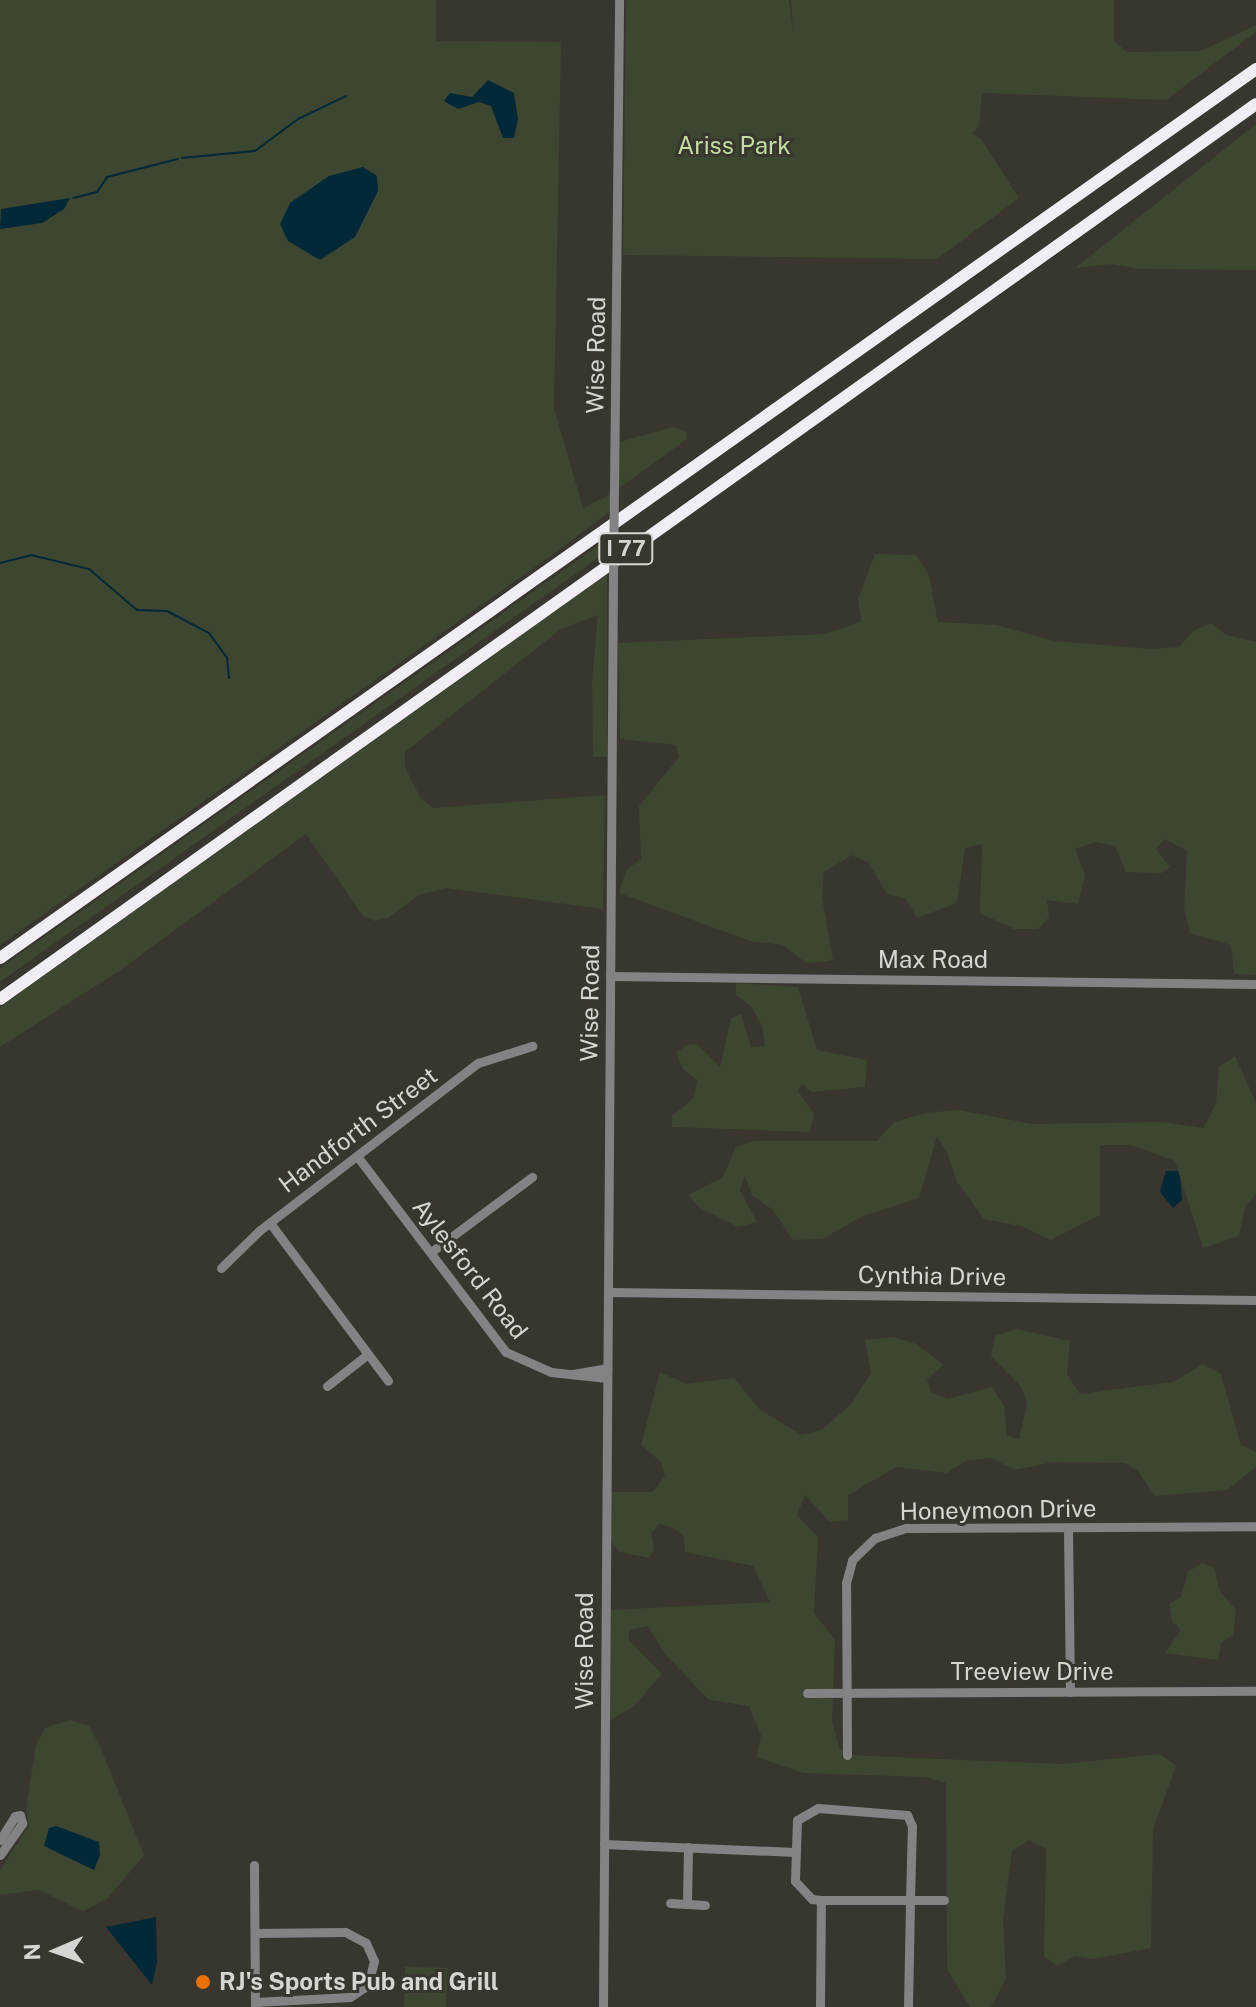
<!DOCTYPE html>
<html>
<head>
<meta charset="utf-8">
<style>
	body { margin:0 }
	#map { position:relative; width:1256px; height:2007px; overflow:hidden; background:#39362f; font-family:"Public Sans",sans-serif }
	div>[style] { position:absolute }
	.green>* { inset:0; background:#3d4630; transform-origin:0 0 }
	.water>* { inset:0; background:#032838 }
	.stream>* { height:2px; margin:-1px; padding:0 1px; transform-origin:1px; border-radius:1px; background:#032838 }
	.minor>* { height:9px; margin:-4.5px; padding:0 4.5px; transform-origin:4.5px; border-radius:4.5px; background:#858286 }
	.highway>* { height:12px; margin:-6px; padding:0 6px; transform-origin:6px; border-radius:6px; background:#f2edf5 }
	.minor-bridge>* { height:9px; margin:-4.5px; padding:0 4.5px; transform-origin:4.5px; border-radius:4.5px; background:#858286 }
	.dots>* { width:22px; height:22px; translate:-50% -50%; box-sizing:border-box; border:4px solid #39362f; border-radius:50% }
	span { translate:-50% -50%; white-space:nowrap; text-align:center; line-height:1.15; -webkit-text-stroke:6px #39362f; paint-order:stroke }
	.shield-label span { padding:2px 6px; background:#39362f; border:2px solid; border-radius:6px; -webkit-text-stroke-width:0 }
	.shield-label { font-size:22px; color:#d7d5d1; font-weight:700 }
	.park-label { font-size:24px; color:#c3dca3 }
	.street-label { font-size:24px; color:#d7d5d1 }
	.poi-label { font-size:24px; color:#d7d5d1; font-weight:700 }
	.left { translate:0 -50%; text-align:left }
	.north { position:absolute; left:16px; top:1911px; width:80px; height:80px; -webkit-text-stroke:6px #39362f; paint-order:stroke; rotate:268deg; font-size:22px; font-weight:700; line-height:32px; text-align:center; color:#d7d5d1 }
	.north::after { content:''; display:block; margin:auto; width:28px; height:36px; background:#d7d5d1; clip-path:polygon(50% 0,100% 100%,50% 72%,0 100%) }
</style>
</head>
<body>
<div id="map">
	<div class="green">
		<i style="clip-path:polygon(0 0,436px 0,436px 41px,561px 42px,554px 408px,583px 508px,611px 494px,610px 511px,552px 555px,0 945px)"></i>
		<i style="clip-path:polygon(626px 0,789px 0,793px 31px,791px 0,1114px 0,1114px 41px,1127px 52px,1201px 51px,1256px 25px,1256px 32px,1166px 100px,982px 93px,979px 126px,972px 134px,981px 139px,1019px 198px,937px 259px,623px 255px)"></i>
		<i style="clip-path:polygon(1256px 124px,1256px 270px,1139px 269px,1112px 264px,1075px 268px)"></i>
		<i style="clip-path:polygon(673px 427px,686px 432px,687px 439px,619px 488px,619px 442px)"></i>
		<i style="clip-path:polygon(609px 538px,609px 550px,0 982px,0 968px)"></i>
		<i style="clip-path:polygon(875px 554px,916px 555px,929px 575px,938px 622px,996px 625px,1055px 641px,1151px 649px,1179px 647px,1193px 631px,1211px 623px,1226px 635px,1256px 642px,1256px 975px,1234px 974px,1231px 945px,1190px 933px,1184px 909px,1187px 851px,1165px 839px,1156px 849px,1170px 867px,1161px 873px,1126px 872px,1115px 846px,1096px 842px,1075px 849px,1085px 875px,1078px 904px,1047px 900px,1049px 917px,1038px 929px,1014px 929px,980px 913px,982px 844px,965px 848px,957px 903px,917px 918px,906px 899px,887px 894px,868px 862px,852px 855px,824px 872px,822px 897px,833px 960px,828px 961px,806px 963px,783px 945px,750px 941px,619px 893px,626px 870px,641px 859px,639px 806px,679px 757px,676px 745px,620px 739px,618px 643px,824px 634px,843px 628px,861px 621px,858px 599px)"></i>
		<i style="clip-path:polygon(607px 574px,607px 757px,593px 757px,592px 681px,598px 615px,561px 629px,405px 752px,405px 767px,421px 799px,433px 808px,605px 795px,603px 909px,446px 888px,419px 895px,388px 918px,375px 921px,363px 916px,306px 834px,119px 971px,0 1047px,0 1007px)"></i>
		<i style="clip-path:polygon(736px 983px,798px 987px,817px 1050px,867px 1060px,865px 1087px,811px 1092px,802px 1084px,798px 1091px,814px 1114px,810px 1132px,672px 1127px,672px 1116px,694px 1098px,697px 1080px,683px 1069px,676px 1053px,686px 1045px,697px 1044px,720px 1067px,731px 1018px,741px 1014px,751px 1047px,765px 1046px,762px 1026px,751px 1006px,736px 995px)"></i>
		<i style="clip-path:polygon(1235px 1056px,1256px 1103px,1256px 1194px,1245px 1207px,1239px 1236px,1203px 1248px,1175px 1161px,1131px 1145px,1100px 1145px,1100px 1215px,1051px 1240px,1021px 1226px,984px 1219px,957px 1182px,947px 1152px,937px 1137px,919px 1198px,863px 1216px,822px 1239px,793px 1240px,773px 1210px,752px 1195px,745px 1176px,740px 1190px,757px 1222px,738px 1227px,700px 1208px,688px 1195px,723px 1177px,736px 1147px,754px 1141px,877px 1141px,894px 1122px,925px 1113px,958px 1110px,1033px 1124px,1162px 1122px,1204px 1128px,1216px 1103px,1219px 1067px)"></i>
		<i style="clip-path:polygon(1016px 1329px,1070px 1341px,1067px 1374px,1080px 1394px,1173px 1382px,1203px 1364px,1221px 1374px,1241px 1445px,1256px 1452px,1256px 1467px,1227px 1490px,1154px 1496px,1139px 1472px,1125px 1463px,1053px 1462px,1015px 1470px,991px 1458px,966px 1461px,947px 1473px,896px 1467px,848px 1495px,848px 1520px,830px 1522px,805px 1495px,797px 1515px,818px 1537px,814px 1613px,835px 1640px,832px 1721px,839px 1747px,846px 1755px,1062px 1764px,1160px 1754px,1176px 1766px,1153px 1829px,1151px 1948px,1093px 1959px,1075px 1956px,1057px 1966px,1044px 1956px,1046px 1849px,1029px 1840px,1012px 1851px,1003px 1920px,1006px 1979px,991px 2007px,970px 2007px,947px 1969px,946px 1783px,925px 1777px,803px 1773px,757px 1757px,761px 1735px,749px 1706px,709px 1700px,666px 1655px,648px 1626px,629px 1630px,629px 1640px,662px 1674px,633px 1707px,610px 1720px,608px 1610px,770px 1602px,753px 1566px,685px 1552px,684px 1536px,672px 1527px,659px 1524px,651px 1533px,654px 1549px,649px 1558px,620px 1552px,610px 1540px,610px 1492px,653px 1492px,665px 1476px,661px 1462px,641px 1445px,660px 1372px,686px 1384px,734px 1378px,760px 1410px,802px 1435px,823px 1429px,851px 1404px,871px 1373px,865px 1340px,893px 1337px,916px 1344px,944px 1365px,927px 1379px,931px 1392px,947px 1399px,992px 1387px,1004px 1406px,1007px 1436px,1019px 1439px,1027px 1404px,1022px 1388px,991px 1356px,995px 1336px)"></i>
		<i style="clip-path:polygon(1202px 1563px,1214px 1567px,1220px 1592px,1236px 1610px,1233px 1635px,1221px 1643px,1218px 1660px,1165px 1653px,1181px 1630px,1172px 1621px,1169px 1604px,1181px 1597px,1188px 1572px)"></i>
		<i style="clip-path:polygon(70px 1720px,89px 1726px,99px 1744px,144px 1855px,107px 1899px,83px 1911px,39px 1890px,0 1895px,0 1870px,29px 1826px,26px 1809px,36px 1745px,45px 1728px)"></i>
		<i style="left:405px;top:1967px;width:42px;height:40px;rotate:1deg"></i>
	</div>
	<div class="water">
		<i style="clip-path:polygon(488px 80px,514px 93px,518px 119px,514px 138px,503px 138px,491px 106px,479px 102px,458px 109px,444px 101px,450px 93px,472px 97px)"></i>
		<i style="clip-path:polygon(363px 167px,377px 176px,378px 191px,355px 237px,320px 260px,288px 241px,280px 224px,290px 203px,329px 176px)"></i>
		<i style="clip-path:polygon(70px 198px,64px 209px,42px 223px,0 229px,1px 209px)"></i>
		<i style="clip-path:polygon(1166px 1171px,1178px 1171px,1180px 1177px,1182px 1200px,1173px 1208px,1160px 1192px)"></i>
		<i style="clip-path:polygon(56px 1826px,99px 1842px,100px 1855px,94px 1870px,44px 1846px,49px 1828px)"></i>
		<i style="clip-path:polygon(156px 1917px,157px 1962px,152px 1985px,106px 1927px)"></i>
	</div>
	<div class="stream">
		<i style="left:182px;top:158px;width:73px;rotate:-5.5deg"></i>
		<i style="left:255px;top:151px;width:54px;rotate:-36.7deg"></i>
		<i style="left:298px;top:119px;width:53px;rotate:-25.6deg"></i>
		<i style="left:73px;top:198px;width:25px;rotate:-14deg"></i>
		<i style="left:97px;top:192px;width:18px;rotate:-56deg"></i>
		<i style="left:107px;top:177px;width:73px;rotate:-14.2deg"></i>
		<i style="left:0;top:563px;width:32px;rotate:-14deg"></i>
		<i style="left:31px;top:555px;width:60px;rotate:13.6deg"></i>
		<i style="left:89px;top:569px;width:63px;rotate:40.5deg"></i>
		<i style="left:137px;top:610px;width:30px;rotate:2deg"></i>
		<i style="left:167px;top:611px;width:47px;rotate:27.6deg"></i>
		<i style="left:209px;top:633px;width:31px;rotate:54deg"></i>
		<i style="left:227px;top:658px;width:20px;rotate:84deg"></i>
	</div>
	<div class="minor">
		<i style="left:614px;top:490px;width:490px;rotate:-89.4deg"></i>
		<i style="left:610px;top:976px;width:646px;rotate:0.71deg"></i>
		<i style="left:357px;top:1156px;width:246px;rotate:52.8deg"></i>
		<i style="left:506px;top:1352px;width:49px;rotate:24deg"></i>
		<i style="left:551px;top:1372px;width:56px;rotate:6.1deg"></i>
		<i style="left:270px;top:1223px;width:197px;rotate:53.2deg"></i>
		<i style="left:431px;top:1252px;width:126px;rotate:-36.6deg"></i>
		<i style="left:221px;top:1268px;width:54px;rotate:-44.3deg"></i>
		<i style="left:260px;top:1230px;width:275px;rotate:-37.5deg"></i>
		<i style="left:478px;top:1063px;width:57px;rotate:-17.5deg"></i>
		<i style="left:608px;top:1292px;width:648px;rotate:0.71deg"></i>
		<i style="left:573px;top:1374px;width:35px;rotate:-10deg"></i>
		<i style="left:327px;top:1386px;width:52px;rotate:-38deg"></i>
		<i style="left:1068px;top:1528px;width:164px;rotate:89.3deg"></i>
		<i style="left:807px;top:1693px;width:449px;rotate:-0.3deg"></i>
		<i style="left:847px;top:1755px;width:172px;rotate:-90.3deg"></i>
		<i style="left:846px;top:1583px;width:24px;rotate:-75deg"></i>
		<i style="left:852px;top:1560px;width:32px;rotate:-44deg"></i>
		<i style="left:875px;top:1538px;width:33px;rotate:-18deg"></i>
		<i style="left:906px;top:1528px;width:350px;rotate:-0.3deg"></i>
		<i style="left:0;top:1840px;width:28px;rotate:-58deg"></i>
		<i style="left:15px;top:1816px;width:5px;rotate:-11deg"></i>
		<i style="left:604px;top:1844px;width:191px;rotate:2.4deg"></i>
		<i style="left:0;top:1855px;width:39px;rotate:-55deg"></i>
		<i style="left:22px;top:1823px;width:8px;rotate:-104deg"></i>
		<i style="left:254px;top:1865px;width:141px;rotate:89.6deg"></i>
		<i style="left:670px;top:1903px;width:17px;rotate:3deg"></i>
		<i style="left:687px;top:1904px;width:57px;rotate:-89deg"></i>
		<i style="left:687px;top:1904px;width:18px;rotate:3deg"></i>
		<i style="left:255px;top:2002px;width:95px;rotate:-3deg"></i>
		<i style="left:350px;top:1997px;width:22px;rotate:-34deg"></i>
		<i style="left:368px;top:1985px;width:25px;rotate:-76deg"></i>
		<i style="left:374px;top:1961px;width:20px;rotate:-114deg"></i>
		<i style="left:366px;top:1943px;width:24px;rotate:-152deg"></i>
		<i style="left:345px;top:1932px;width:89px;rotate:179.4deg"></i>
		<i style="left:603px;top:2007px;width:1427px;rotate:-89.6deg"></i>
		<i style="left:820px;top:2007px;width:107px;rotate:-89.5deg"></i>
		<i style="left:908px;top:2007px;width:107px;rotate:-88.9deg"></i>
		<i style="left:910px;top:1900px;width:74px;rotate:-88.5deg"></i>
		<i style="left:912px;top:1826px;width:12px;rotate:-114deg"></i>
		<i style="left:907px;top:1815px;width:89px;rotate:-175.5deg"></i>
		<i style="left:818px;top:1808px;width:24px;rotate:150deg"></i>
		<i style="left:797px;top:1820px;width:61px;rotate:91.9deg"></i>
		<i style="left:795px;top:1881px;width:25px;rotate:47deg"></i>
		<i style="left:812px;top:1899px;width:9px;rotate:6deg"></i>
		<i style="left:821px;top:1900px;width:123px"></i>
	</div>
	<div class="highway">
		<i style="left:0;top:958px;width:1539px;rotate:-35.29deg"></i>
		<i style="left:0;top:999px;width:1542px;rotate:-35.47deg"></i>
	</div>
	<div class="minor-bridge">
		<i style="left:613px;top:580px;width:90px;rotate:-89.4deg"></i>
	</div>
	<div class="dots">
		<i style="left:203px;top:1982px;background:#e8710a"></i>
	</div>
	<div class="shield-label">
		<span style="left:626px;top:549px">I 77</span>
	</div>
	<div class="park-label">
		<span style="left:734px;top:146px">Ariss Park</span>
	</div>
	<div class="street-label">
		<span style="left:596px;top:355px;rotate:-89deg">Wise Road</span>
		<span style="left:933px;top:960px">Max Road</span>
		<span style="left:590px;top:1003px;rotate:-89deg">Wise Road</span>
		<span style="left:358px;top:1130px;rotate:-37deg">Handforth Street</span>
		<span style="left:470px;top:1269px;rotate:52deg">Aylesford Road</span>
		<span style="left:932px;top:1276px;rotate:1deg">Cynthia Drive</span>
		<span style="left:998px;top:1510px;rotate:-1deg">Honeymoon Drive</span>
		<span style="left:585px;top:1651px;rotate:-90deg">Wise Road</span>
		<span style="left:1032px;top:1672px">Treeview Drive</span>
	</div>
	<div class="poi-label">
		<span class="left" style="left:219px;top:1982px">RJ's Sports Pub and Grill</span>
	</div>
	<div class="north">N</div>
</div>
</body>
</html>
